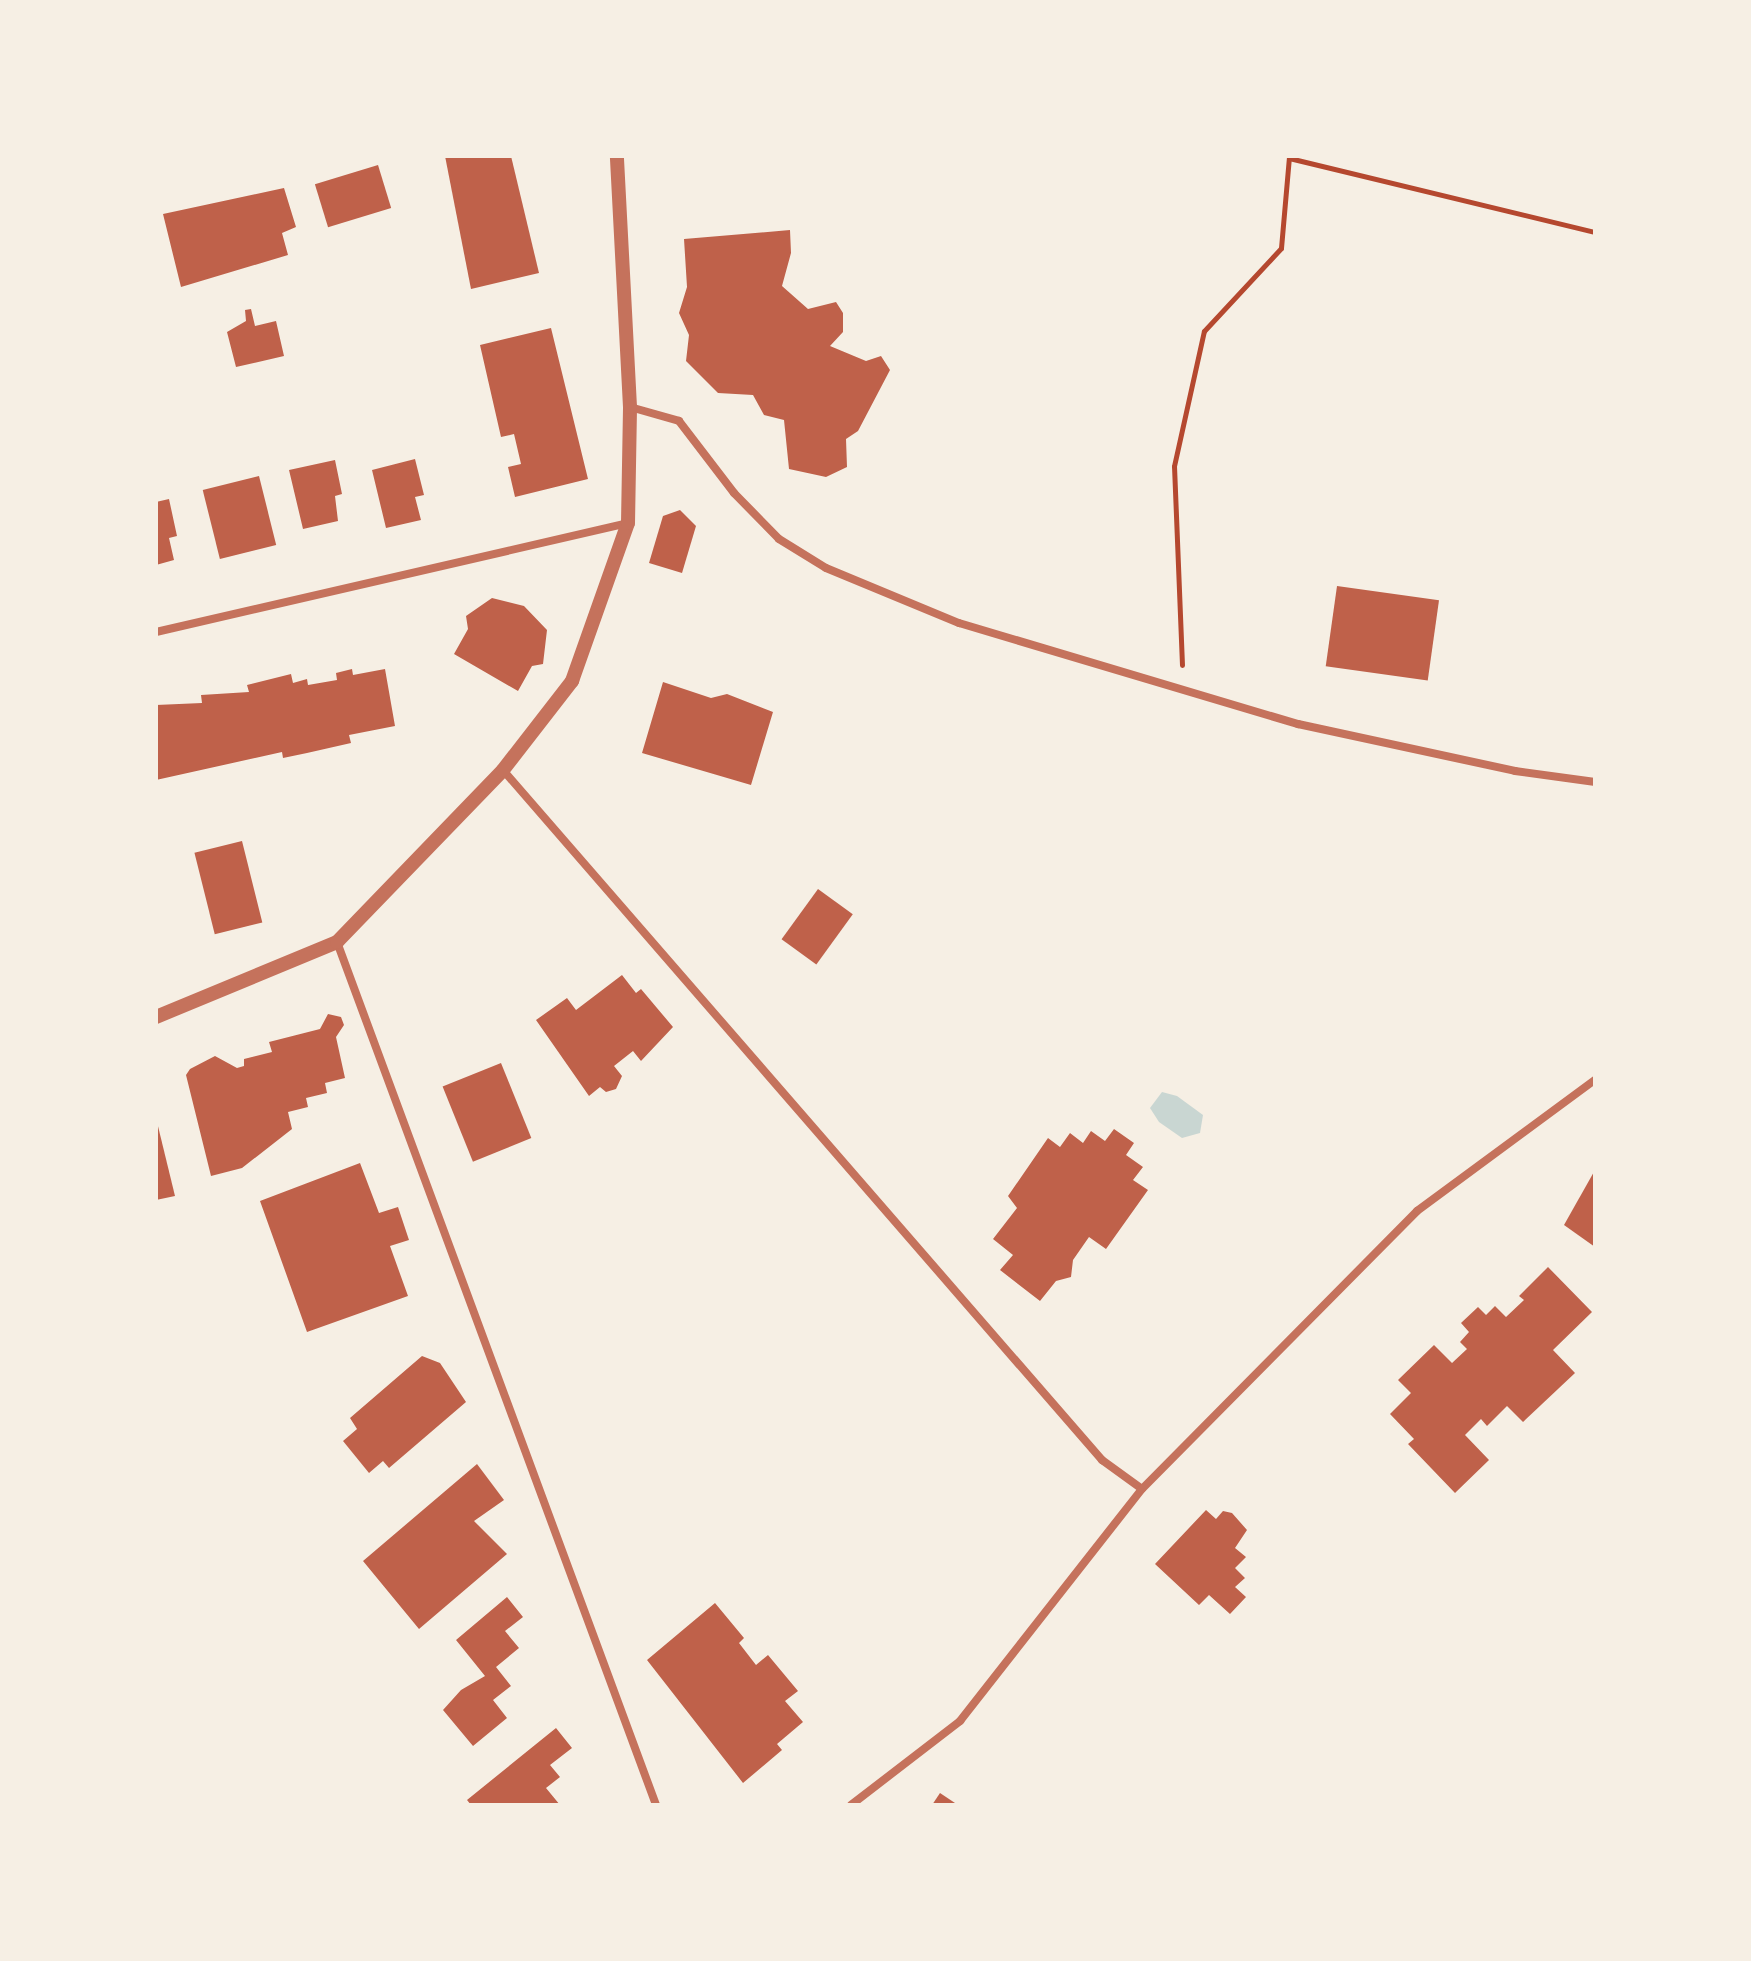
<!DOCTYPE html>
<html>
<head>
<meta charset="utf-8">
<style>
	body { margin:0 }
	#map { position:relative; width:1751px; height:1961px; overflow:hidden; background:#f6efe4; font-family:Arial,sans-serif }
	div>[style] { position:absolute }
	.water>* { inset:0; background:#c9d6d2 }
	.building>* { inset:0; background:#bf614a; transform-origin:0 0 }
	.path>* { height:5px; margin:-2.5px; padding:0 2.5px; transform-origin:2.5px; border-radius:2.5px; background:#b5482f }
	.minor>* { height:8px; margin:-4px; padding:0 4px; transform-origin:4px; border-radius:4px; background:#c5725c }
	.tertiary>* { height:14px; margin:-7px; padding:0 7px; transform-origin:7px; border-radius:7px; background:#c5725c }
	span { translate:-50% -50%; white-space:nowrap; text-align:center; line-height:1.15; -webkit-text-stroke:7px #f6efe4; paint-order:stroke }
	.frame { position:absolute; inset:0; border:158px solid #f6efe4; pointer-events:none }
</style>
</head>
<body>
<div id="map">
	<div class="water">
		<i style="clip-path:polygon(1162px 1092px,1177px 1096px,1203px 1115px,1200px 1133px,1182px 1138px,1159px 1122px,1150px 1108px)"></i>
	</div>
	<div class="building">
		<i style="clip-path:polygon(445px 156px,511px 156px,539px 273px,471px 289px)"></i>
		<i style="left:378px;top:165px;width:45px;height:66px;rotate:73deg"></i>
		<i style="clip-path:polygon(284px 188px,296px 227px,282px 233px,288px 255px,181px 287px,163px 214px)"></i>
		<i style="clip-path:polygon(790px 230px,791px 253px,782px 286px,808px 309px,836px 302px,843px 313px,843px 332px,830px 346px,866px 361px,881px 356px,890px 370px,858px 431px,846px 439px,847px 467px,826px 477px,789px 469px,784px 420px,764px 415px,753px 395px,718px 393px,686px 361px,689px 335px,679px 313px,687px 287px,684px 239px)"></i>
		<i style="clip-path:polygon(251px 309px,255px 326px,276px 321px,284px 356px,236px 367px,227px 332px,246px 321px,245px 310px)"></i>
		<i style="clip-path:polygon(551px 328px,588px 479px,515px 497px,508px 467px,521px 464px,514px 434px,501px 437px,480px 345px)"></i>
		<i style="clip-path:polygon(415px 459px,424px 495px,415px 497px,421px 520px,386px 528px,372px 470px)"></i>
		<i style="clip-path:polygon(335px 460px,342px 494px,335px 496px,338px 521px,303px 529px,289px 470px)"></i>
		<i style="left:259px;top:476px;width:71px;height:58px;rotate:76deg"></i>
		<i style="clip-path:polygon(169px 499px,177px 536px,169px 538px,174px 560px,156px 565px,156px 502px)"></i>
		<i style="clip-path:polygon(680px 510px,696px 526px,682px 573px,649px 563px,663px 516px)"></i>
		<i style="left:1337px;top:586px;width:103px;height:81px;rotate:8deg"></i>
		<i style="clip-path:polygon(492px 598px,524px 606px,547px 630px,543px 664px,532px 666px,518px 691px,454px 654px,468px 629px,466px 616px)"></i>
		<i style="clip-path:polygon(352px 669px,353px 675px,385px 669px,395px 726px,349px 735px,351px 743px,307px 753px,283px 758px,282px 752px,156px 780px,156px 705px,202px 703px,201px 695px,249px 692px,247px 685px,291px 674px,293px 683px,307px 679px,308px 685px,337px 680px,336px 673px)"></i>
		<i style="clip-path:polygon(663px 682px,711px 698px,727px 694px,773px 712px,751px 785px,642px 753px)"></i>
		<i style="left:242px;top:841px;width:84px;height:49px;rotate:76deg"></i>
		<i style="left:818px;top:889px;width:43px;height:62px;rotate:36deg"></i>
		<i style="clip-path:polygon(622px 975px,636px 993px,641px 989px,673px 1027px,641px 1061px,633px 1051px,614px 1066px,622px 1076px,616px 1089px,606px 1092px,600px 1087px,589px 1096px,536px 1020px,567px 998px,576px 1010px)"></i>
		<i style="clip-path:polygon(328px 1014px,341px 1017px,344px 1025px,336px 1037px,345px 1078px,325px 1083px,327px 1093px,306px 1098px,308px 1107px,288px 1112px,292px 1129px,242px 1168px,211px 1176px,186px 1075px,190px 1069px,215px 1056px,237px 1068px,244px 1066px,244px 1059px,272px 1052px,269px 1042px,320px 1029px)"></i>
		<i style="left:501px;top:1063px;width:81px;height:63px;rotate:68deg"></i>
		<i style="clip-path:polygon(156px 1118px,175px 1196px,156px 1200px)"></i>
		<i style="clip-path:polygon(1114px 1129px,1134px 1143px,1126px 1155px,1143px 1167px,1133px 1180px,1148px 1190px,1106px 1249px,1089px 1237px,1073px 1260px,1071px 1277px,1056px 1281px,1040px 1301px,1000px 1270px,1013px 1255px,993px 1239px,1017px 1208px,1008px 1196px,1048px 1138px,1060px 1147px,1070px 1133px,1083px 1143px,1091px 1131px,1105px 1141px)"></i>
		<i style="clip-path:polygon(360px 1163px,379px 1213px,398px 1207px,409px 1240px,390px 1246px,408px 1296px,307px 1332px,260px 1201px)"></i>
		<i style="clip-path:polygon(1595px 1170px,1595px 1247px,1564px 1225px)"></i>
		<i style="clip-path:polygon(1548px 1267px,1592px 1312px,1553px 1350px,1575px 1373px,1523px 1422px,1507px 1406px,1487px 1426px,1481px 1419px,1465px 1435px,1489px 1460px,1455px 1493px,1408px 1444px,1414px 1439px,1390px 1414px,1411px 1393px,1398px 1380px,1434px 1345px,1452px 1363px,1467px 1349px,1460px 1342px,1469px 1332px,1461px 1323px,1478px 1307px,1486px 1315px,1495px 1306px,1506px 1317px,1524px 1300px,1519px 1296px)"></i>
		<i style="clip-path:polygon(422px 1356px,440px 1363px,466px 1402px,389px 1468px,383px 1461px,369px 1473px,343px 1441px,357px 1429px,350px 1418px)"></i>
		<i style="clip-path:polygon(477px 1464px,504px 1500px,474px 1521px,507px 1554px,419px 1629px,363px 1561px)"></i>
		<i style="clip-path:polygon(1206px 1510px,1216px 1519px,1223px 1511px,1232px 1513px,1247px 1530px,1235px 1548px,1246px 1557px,1235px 1568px,1245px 1578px,1235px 1587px,1246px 1597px,1230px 1614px,1209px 1595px,1199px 1605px,1155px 1564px)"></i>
		<i style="clip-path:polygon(507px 1597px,523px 1617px,505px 1631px,519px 1648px,496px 1667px,511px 1686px,493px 1700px,507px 1718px,473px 1746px,443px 1710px,461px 1690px,485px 1676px,456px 1640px)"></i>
		<i style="clip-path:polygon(715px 1603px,744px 1638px,739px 1643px,756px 1665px,768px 1655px,798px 1691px,785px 1701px,803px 1722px,777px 1744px,782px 1750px,743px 1783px,647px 1660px)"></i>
		<i style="clip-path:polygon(556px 1728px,572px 1748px,550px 1765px,560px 1777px,546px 1788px,560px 1805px,471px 1805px,467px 1800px)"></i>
		<i style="clip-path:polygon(940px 1793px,958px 1805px,932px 1805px)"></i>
	</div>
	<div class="path">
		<i style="left:1289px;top:158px;width:315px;rotate:13.6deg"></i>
		<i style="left:1182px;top:665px;width:199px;rotate:-92.3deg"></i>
		<i style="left:1174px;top:466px;width:138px;rotate:-77.5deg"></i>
		<i style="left:1204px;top:331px;width:113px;rotate:-47.1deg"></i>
		<i style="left:1281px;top:248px;width:92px;rotate:-85deg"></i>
	</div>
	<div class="minor">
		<i style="left:630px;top:407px;width:51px;rotate:15.9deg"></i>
		<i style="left:679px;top:421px;width:91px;rotate:52.6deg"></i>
		<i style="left:734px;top:493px;width:64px;rotate:45.6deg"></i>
		<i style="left:779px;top:539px;width:55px;rotate:31.7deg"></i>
		<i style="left:826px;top:568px;width:144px;rotate:22.5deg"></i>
		<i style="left:959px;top:623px;width:354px;rotate:16.6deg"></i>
		<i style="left:1298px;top:724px;width:222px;rotate:12.2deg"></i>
		<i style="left:1515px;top:771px;width:81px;rotate:7.8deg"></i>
		<i style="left:156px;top:632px;width:484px;rotate:-13deg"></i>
		<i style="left:503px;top:770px;width:914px;rotate:49.04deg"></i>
		<i style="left:1102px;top:1460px;width:49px;rotate:35.9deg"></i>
		<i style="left:337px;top:942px;width:920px;rotate:69.71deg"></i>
		<i style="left:851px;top:1805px;width:138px;rotate:-37.6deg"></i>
		<i style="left:960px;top:1721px;width:295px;rotate:-51.9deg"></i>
		<i style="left:1142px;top:1489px;width:391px;rotate:-45.3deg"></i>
		<i style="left:1417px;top:1211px;width:221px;rotate:-36.4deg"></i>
	</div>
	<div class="tertiary">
		<i style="left:156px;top:1017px;width:196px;rotate:-22.5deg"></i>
		<i style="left:337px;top:942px;width:239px;rotate:-46deg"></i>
		<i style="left:503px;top:770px;width:113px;rotate:-52.2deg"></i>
		<i style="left:572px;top:681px;width:168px;rotate:-70.5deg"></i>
		<i style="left:628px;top:523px;width:116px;rotate:-89deg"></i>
		<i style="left:630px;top:407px;width:251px;rotate:-93deg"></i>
	</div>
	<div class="frame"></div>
</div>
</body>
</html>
